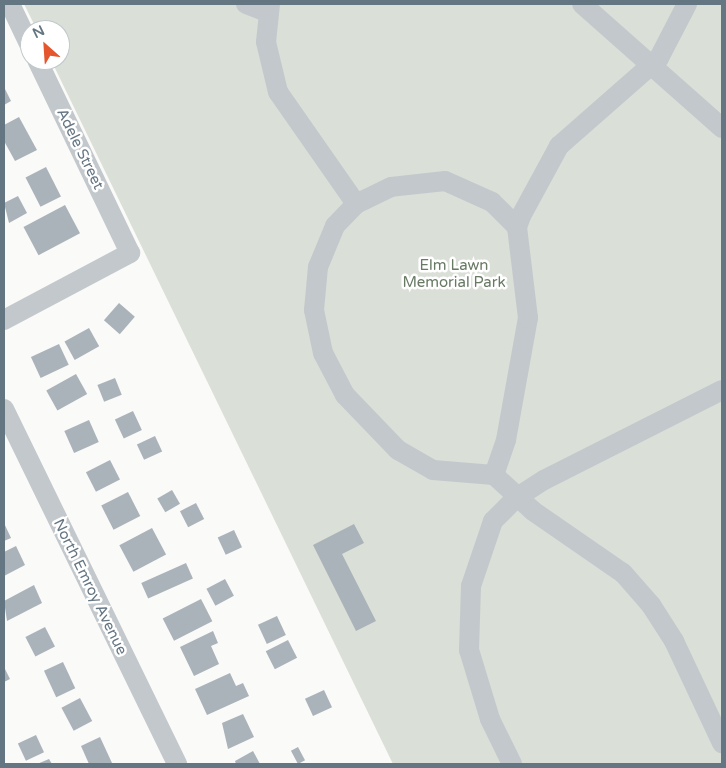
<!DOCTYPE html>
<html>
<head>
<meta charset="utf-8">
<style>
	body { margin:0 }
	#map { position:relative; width:726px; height:768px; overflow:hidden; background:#fafaf8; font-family:"Varela Round",sans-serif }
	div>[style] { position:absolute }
	.green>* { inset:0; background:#dadfd7 }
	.building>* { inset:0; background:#aab3b9; transform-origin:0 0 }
	.minor>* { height:20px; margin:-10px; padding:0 10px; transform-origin:10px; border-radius:10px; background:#c3c8cc }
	span { translate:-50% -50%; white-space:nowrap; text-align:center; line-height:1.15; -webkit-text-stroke:5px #fff; paint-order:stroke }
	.street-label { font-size:15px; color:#657683 }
	.park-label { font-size:15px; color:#687a64 }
	.frame { position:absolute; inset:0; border:5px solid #657683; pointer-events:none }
	.north { position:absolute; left:20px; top:20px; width:50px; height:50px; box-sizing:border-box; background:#fff; border:1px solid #c1c8cd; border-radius:50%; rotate:334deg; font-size:14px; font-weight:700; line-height:20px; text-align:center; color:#657683 }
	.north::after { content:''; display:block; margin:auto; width:18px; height:22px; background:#e4572e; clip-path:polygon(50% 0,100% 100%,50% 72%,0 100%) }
</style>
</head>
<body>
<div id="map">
	<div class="green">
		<i style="clip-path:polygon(24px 4px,722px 4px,722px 764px,393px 764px,51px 60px,60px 60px,60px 30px,37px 30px)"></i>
	</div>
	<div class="building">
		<i style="clip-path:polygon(4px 87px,11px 101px,4px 105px)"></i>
		<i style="clip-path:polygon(19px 117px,37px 150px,15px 161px,4px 141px,4px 125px)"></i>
		<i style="left:46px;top:167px;width:33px;height:23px;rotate:63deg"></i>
		<i style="clip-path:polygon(18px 196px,27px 213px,9px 223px,4px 203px)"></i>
		<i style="left:65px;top:205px;width:32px;height:47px;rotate:62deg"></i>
		<i style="left:119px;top:303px;width:21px;height:23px;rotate:41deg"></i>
		<i style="left:89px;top:328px;width:21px;height:28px;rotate:61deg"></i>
		<i style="left:59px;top:344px;width:23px;height:31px;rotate:65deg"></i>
		<i style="left:76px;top:374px;width:23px;height:34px;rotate:61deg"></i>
		<i style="left:115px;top:378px;width:18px;height:19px;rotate:68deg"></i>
		<i style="left:133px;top:411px;width:21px;height:20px;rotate:65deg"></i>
		<i style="left:89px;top:420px;width:24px;height:27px;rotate:66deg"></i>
		<i style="left:155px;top:436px;width:17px;height:20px;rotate:65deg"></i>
		<i style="left:110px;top:460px;width:22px;height:27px;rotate:63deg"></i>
		<i style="left:172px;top:490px;width:16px;height:17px;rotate:60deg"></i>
		<i style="left:128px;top:492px;width:27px;height:30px;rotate:63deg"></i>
		<i style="left:196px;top:503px;width:18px;height:18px;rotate:63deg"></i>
		<i style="clip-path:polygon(4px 523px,11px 538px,4px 541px)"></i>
		<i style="clip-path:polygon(354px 524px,364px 543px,342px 554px,376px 621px,356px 631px,313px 545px)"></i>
		<i style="left:152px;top:528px;width:30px;height:37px;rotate:62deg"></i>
		<i style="left:234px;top:530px;width:19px;height:18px;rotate:65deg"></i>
		<i style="clip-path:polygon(16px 546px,25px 565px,4px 576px,4px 552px)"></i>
		<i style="left:186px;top:563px;width:17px;height:49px;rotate:66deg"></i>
		<i style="left:225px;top:579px;width:19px;height:21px;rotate:62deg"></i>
		<i style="clip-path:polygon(34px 585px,42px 603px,7px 621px,4px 601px)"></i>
		<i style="left:201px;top:599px;width:25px;height:43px;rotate:63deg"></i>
		<i style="left:277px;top:616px;width:21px;height:21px;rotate:65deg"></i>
		<i style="left:45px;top:627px;width:22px;height:22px;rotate:63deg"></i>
		<i style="clip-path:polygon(213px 631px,218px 643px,211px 646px,219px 664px,194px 676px,180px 647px)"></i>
		<i style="left:288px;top:640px;width:20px;height:25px;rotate:63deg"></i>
		<i style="left:63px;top:662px;width:29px;height:21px;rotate:65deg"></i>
		<i style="clip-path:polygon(4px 667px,10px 679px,4px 682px)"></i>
		<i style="clip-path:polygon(230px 673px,236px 686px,243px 683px,249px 696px,207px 715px,195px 689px)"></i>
		<i style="left:324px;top:690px;width:19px;height:21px;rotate:65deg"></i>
		<i style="left:80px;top:698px;width:26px;height:21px;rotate:62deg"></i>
		<i style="clip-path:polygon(243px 714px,254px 737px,228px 749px,222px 723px)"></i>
		<i style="left:36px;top:735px;width:19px;height:20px;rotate:65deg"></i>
		<i style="clip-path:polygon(100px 737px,112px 763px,89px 764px,81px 746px)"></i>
		<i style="left:298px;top:747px;width:15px;height:8px;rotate:62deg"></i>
		<i style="clip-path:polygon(253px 751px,260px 764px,236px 764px,235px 761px)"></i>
		<i style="clip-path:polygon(49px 759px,52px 764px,37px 764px)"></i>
	</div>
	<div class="minor">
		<i style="left:10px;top:4px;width:47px;rotate:64.5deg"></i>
		<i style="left:246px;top:4px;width:22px;rotate:21deg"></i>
		<i style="left:270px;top:4px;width:38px;rotate:96deg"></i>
		<i style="left:266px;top:42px;width:51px;rotate:76.5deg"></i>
		<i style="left:278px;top:92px;width:136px;rotate:55.1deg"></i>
		<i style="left:582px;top:4px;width:187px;rotate:41.5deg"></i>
		<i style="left:517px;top:227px;width:35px;rotate:-135deg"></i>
		<i style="left:492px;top:202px;width:51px;rotate:-155.9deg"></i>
		<i style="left:445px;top:181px;width:54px;rotate:173.7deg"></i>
		<i style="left:391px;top:187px;width:39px;rotate:154deg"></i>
		<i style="left:356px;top:204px;width:30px;rotate:134deg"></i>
		<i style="left:335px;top:226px;width:44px;rotate:112.5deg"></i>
		<i style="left:318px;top:267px;width:43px;rotate:95.3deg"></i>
		<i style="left:314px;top:310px;width:44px;rotate:78.2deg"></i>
		<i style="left:323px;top:353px;width:47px;rotate:62.4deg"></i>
		<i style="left:345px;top:395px;width:76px;rotate:46.1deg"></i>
		<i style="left:398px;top:450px;width:40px;rotate:29.7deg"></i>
		<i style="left:433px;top:470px;width:61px;rotate:4.7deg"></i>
		<i style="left:494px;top:475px;width:53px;rotate:42.7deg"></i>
		<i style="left:533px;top:511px;width:109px;rotate:34.6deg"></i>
		<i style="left:623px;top:573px;width:43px;rotate:48.8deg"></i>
		<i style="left:651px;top:605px;width:43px;rotate:57.4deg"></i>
		<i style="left:674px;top:641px;width:113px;rotate:64.8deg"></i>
		<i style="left:4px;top:320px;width:143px;rotate:-28deg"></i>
		<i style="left:130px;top:253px;width:214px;rotate:-115.7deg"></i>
		<i style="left:4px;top:409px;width:395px;rotate:64deg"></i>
		<i style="left:494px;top:475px;width:37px;rotate:-71deg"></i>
		<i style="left:506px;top:440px;width:124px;rotate:-79.8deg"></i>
		<i style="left:528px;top:318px;width:92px;rotate:-96.9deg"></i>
		<i style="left:517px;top:227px;width:12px;rotate:-70deg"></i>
		<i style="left:521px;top:216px;width:80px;rotate:-61.5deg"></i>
		<i style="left:559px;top:146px;width:133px;rotate:-41.3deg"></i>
		<i style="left:659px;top:58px;width:61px;rotate:-62.6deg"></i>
		<i style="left:512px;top:764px;width:50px;rotate:-116.1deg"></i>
		<i style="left:490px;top:719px;width:72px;rotate:-106.9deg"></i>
		<i style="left:469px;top:650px;width:64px;rotate:-88.2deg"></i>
		<i style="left:471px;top:586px;width:69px;rotate:-71.3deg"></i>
		<i style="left:493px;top:521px;width:33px;rotate:-45deg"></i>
		<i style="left:516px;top:498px;width:33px;rotate:-33deg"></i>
		<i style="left:544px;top:480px;width:199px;rotate:-26.8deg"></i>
	</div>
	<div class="street-label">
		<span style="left:80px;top:149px;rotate:64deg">Adele Street</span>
		<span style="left:90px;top:587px;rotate:64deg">North Emroy Avenue</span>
	</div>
	<div class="park-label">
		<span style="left:454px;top:274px">Elm Lawn<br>Memorial Park</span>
	</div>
	<div class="frame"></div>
	<div class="north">N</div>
</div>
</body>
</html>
